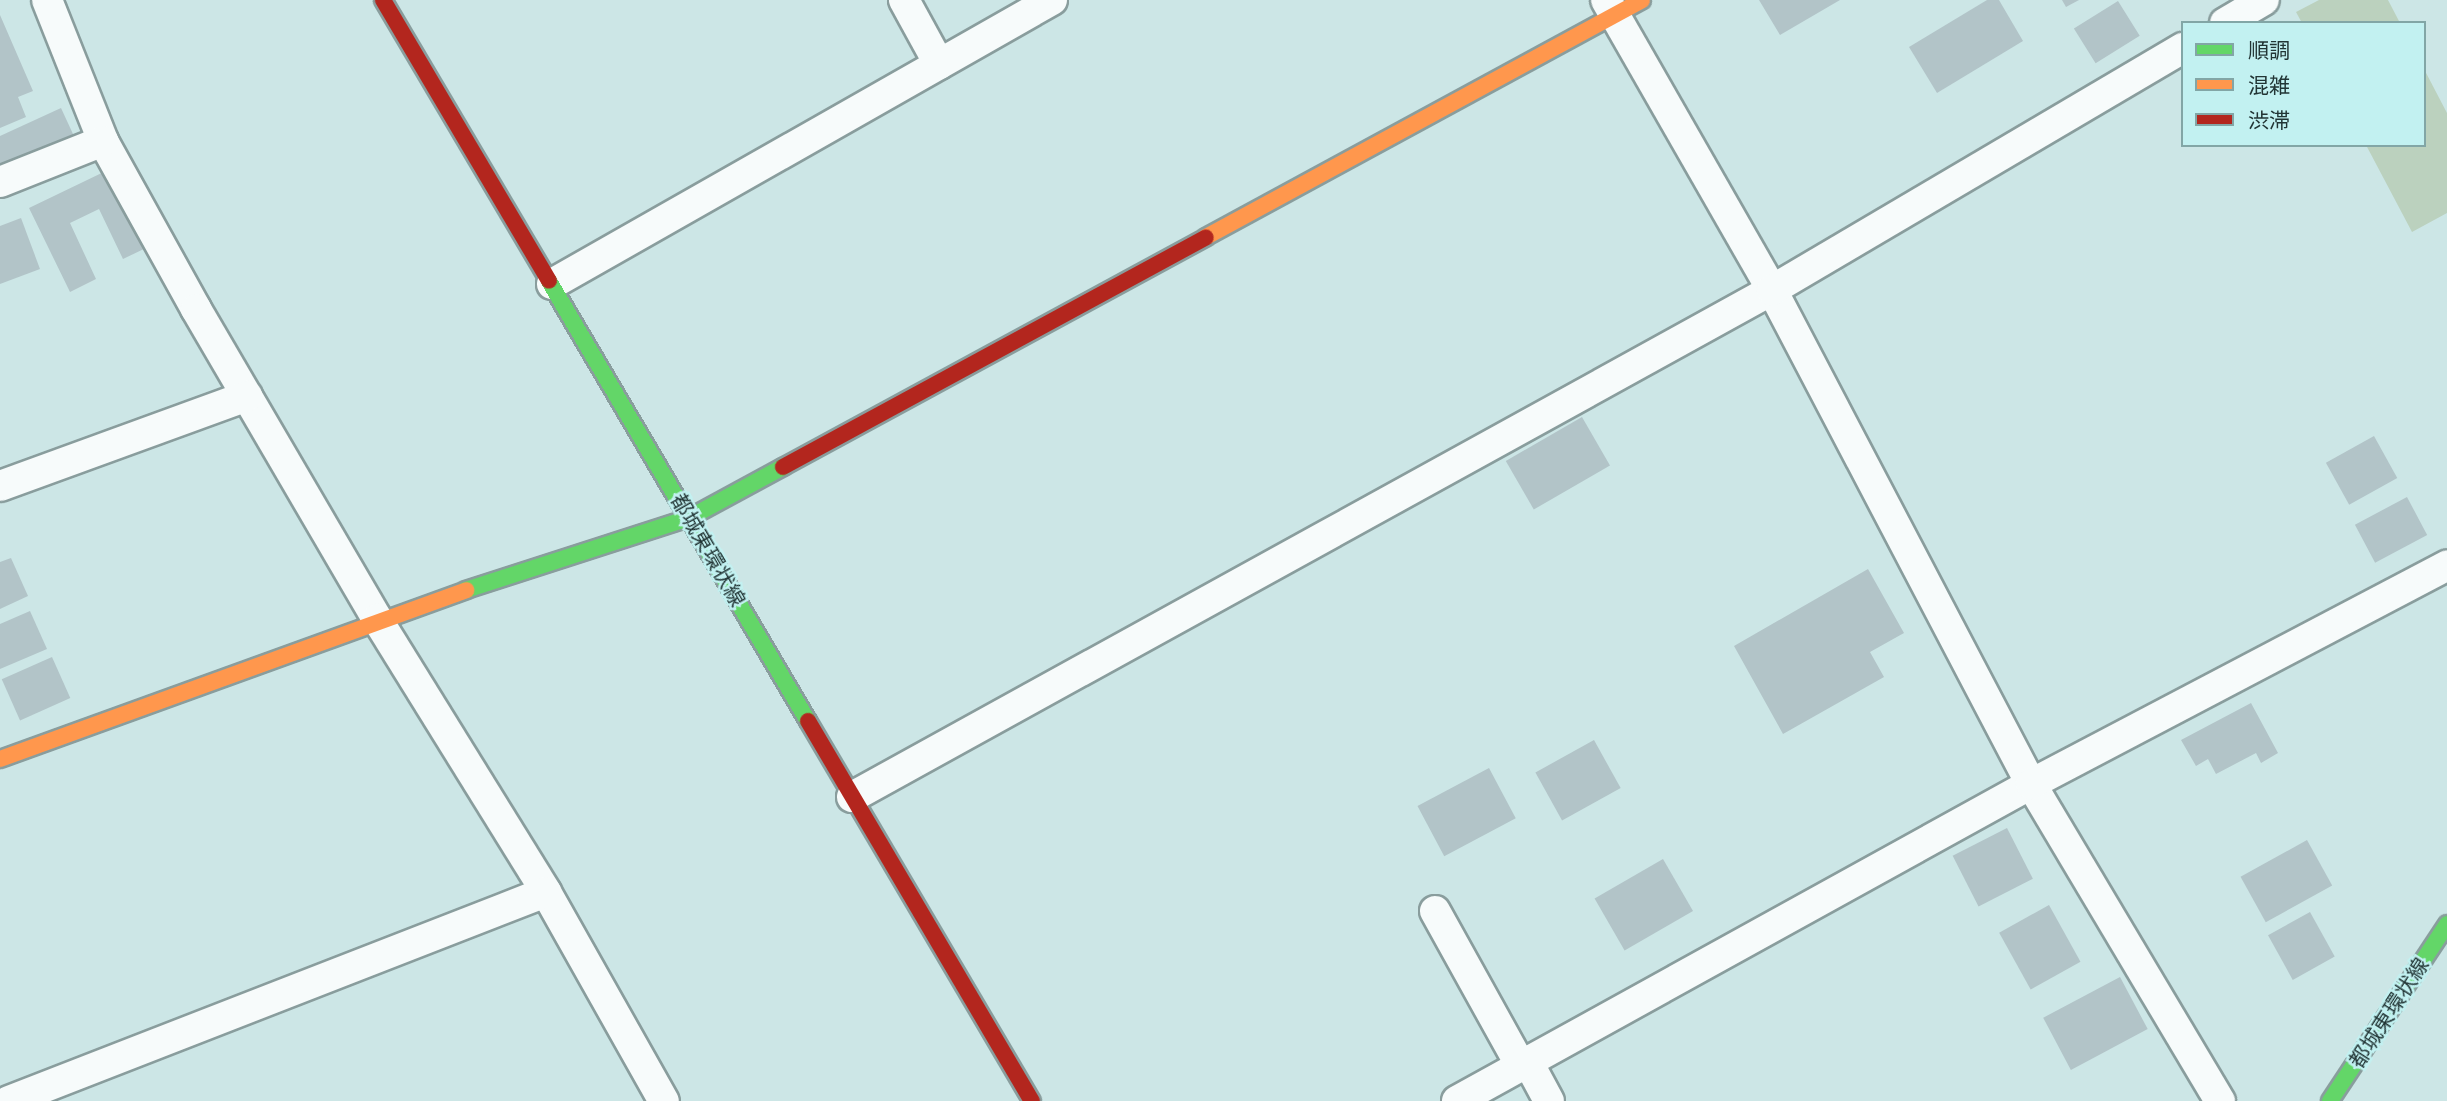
<!DOCTYPE html>
<html>
<head>
<meta charset="utf-8">
<style>
	body { margin:0 }
	#map { position:relative; width:2447px; height:1101px; overflow:hidden; background:#cce6e6; font-family:Jost,"Noto Sans JP",sans-serif }
	div>[style] { position:absolute }
	.green>* { inset:0; background:#bbd1be }
	.building>* { inset:0; background:#b2c4c8; transform-origin:0 0 }
	.roads { filter:drop-shadow(2px 0 #899d9d) drop-shadow(-2px 0 #899d9d) drop-shadow(0 2px #899d9d) drop-shadow(0 -2px #899d9d) }
	.street>* { height:30px; margin:-15px; padding:0 15px; transform-origin:15px; border-radius:15px; background:#f7fbfb }
	.fast>* { height:16px; margin:-8px; padding:0 8px; transform-origin:8px; border-radius:8px; background:#63d668 }
	.slow>* { height:16px; margin:-8px; padding:0 8px; transform-origin:8px; border-radius:8px; background:#ff974d }
	.jam>* { height:16px; margin:-8px; padding:0 8px; transform-origin:8px; border-radius:8px; background:#b3261e }
	span { translate:-50% -50%; white-space:nowrap; text-align:center; line-height:1.15; -webkit-text-stroke:5px #c2f1f1; paint-order:stroke }
	.street-label { font-size:21px; color:#223535 }
	.legend { position:absolute; left:2181px; top:21px; width:245px; height:126px; box-sizing:border-box; background:#c2f1f1; border:2px solid #82a6a6; margin:0; padding:9px 12px; list-style:none; font-size:21px; color:#223535 }
	.legend li { display:flex; align-items:center; gap:14px; height:35px }
	.legend b { width:35px; border:2px solid #82a6a6 }
</style>
</head>
<body>
<div id="map">
	<div class="green">
		<i style="clip-path:polygon(2319px 0,2388px 0,2400px 23px,2302px 23px,2296px 12px)"></i>
		<i style="clip-path:polygon(2424px 69px,2447px 113px,2447px 213px,2412px 232px,2366px 145px,2424px 145px)"></i>
	</div>
	<div class="building">
		<i style="clip-path:polygon(1759px 0,1840px 0,1780px 35px)"></i>
		<i style="clip-path:polygon(1987px 0,1999px 0,2023px 41px,1937px 93px,1909px 47px)"></i>
		<i style="clip-path:polygon(2062px 0,2079px 0,2066px 7px)"></i>
		<i style="left:2118px;top:1px;width:41px;height:52px;rotate:58deg"></i>
		<i style="clip-path:polygon(0 15px,33px 91px,18px 97px,26px 117px,0 128px)"></i>
		<i style="clip-path:polygon(61px 108px,79px 147px,0 171px,0 136px)"></i>
		<i style="clip-path:polygon(110px 169px,148px 247px,123px 259px,99px 209px,70px 223px,96px 279px,70px 292px,29px 208px)"></i>
		<i style="clip-path:polygon(21px 218px,40px 269px,0 284px,0 226px)"></i>
		<i style="left:1582px;top:417px;width:56px;height:88px;rotate:60deg"></i>
		<i style="left:2374px;top:436px;width:48px;height:55px;rotate:61deg"></i>
		<i style="left:2407px;top:497px;width:43px;height:59px;rotate:62deg"></i>
		<i style="clip-path:polygon(11px 558px,28px 596px,0 609px,0 562px)"></i>
		<i style="clip-path:polygon(1868px 569px,1904px 633px,1870px 652px,1884px 677px,1783px 734px,1734px 646px)"></i>
		<i style="clip-path:polygon(30px 611px,47px 649px,0 669px,0 624px)"></i>
		<i style="left:52px;top:657px;width:45px;height:55px;rotate:66deg"></i>
		<i style="clip-path:polygon(2251px 703px,2278px 753px,2261px 763px,2256px 753px,2216px 774px,2208px 759px,2196px 766px,2181px 740px)"></i>
		<i style="left:1594px;top:740px;width:55px;height:67px;rotate:61deg"></i>
		<i style="left:1489px;top:768px;width:57px;height:81px;rotate:62deg"></i>
		<i style="left:2007px;top:828px;width:57px;height:61px;rotate:63deg"></i>
		<i style="left:2307px;top:840px;width:52px;height:76px;rotate:61deg"></i>
		<i style="left:1663px;top:859px;width:60px;height:79px;rotate:60deg"></i>
		<i style="left:2049px;top:905px;width:65px;height:57px;rotate:61deg"></i>
		<i style="left:2310px;top:912px;width:51px;height:48px;rotate:61deg"></i>
		<i style="left:2120px;top:977px;width:59px;height:87px;rotate:62deg"></i>
	</div>
	<div class="roads">
		<div class="street">
			<i style="left:47px;top:0;width:152px;rotate:68.3deg"></i>
			<i style="left:103px;top:141px;width:192px;rotate:61deg"></i>
			<i style="left:196px;top:309px;width:359px;rotate:59.7deg"></i>
			<i style="left:377px;top:619px;width:321px;rotate:58.2deg"></i>
			<i style="left:546px;top:892px;width:240px;rotate:60.6deg"></i>
			<i style="left:904px;top:0;width:73px;rotate:61.3deg"></i>
			<i style="left:1606px;top:0;width:334px;rotate:60.2deg"></i>
			<i style="left:1772px;top:290px;width:558px;rotate:62.33deg"></i>
			<i style="left:2031px;top:784px;width:369px;rotate:59.2deg"></i>
			<i style="left:2225px;top:23px;width:45px;rotate:-30.5deg"></i>
			<i style="left:0;top:182px;width:111px;rotate:-21.7deg"></i>
			<i style="left:552px;top:284px;width:575px;rotate:-29.6deg"></i>
			<i style="left:0;top:486px;width:263px;rotate:-20deg"></i>
			<i style="left:852px;top:797px;width:1050px;rotate:-28.86deg"></i>
			<i style="left:1772px;top:290px;width:477px;rotate:-30.5deg"></i>
			<i style="left:1435px;top:911px;width:177px;rotate:61deg"></i>
			<i style="left:1528px;top:1062px;width:44px;rotate:61.7deg"></i>
			<i style="left:9px;top:1101px;width:576px;rotate:-21.27deg"></i>
			<i style="left:1457px;top:1101px;width:656px;rotate:-28.91deg"></i>
			<i style="left:2031px;top:784px;width:470px;rotate:-27.7deg"></i>
		</div>
		<div class="fast">
			<i style="left:549px;top:281px;width:511px;rotate:59.52deg"></i>
			<i style="left:466px;top:590px;width:234px;rotate:-17.9deg"></i>
			<i style="left:689px;top:518px;width:107px;rotate:-28.5deg"></i>
			<i style="left:2330px;top:1101px;width:212px;rotate:-56.5deg"></i>
		</div>
		<div class="slow">
			<i style="left:1206px;top:237px;width:496px;rotate:-28.5deg"></i>
			<i style="left:0;top:759px;width:496px;rotate:-19.9deg"></i>
		</div>
		<div class="jam">
			<i style="left:383px;top:0;width:326px;rotate:59.4deg"></i>
			<i style="left:783px;top:467px;width:481px;rotate:-28.5deg"></i>
			<i style="left:808px;top:721px;width:441px;rotate:59.5deg"></i>
		</div>
	</div>
	<div class="street-label">
		<span style="left:708px;top:550px;rotate:60deg">都城東環状線</span>
		<span style="left:2389px;top:1013px;rotate:-57deg">都城東環状線</span>
	</div>
	<ul class="legend">
	<li><b style="height:9px;background:#63d668"></b>順調</li>
	<li><b style="height:9px;background:#ff974d"></b>混雑</li>
	<li><b style="height:9px;background:#b3261e"></b>渋滞</li>
	</ul>
</div>
</body>
</html>
